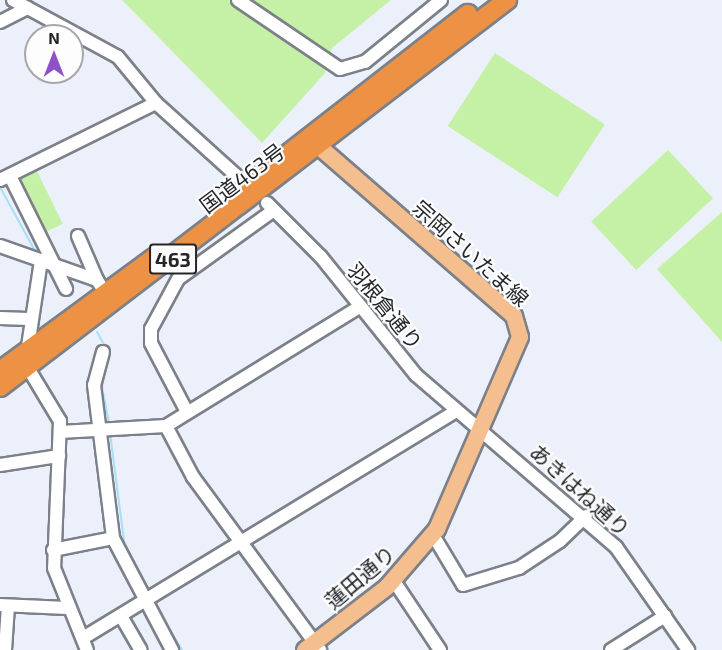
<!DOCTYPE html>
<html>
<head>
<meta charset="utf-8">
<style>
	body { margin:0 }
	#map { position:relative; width:722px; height:650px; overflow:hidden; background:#ecf0fa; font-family:"Exo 2","Noto Sans JP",sans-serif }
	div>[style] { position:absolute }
	.green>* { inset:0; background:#c5f1a7; transform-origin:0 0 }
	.stream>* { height:2px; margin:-1px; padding:0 1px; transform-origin:1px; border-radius:1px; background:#a7dff5 }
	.roads { filter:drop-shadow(2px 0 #7c8089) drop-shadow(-2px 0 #7c8089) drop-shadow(0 2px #7c8089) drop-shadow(0 -2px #7c8089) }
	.minor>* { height:12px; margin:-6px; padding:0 6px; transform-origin:6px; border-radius:6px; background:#fff }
	.major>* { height:16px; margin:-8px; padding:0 8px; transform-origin:8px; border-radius:8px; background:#f4be8f }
	.highway>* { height:18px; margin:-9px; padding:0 9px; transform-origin:9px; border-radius:9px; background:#ed9244 }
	span { translate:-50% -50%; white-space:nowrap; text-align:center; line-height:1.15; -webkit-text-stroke:4.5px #fdfdfd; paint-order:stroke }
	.shield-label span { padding:2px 4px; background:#fdfdfd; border:2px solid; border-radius:4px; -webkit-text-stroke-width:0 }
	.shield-label { font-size:20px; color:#24262a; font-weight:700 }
	.street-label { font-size:21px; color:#24262a }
	.north { position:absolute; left:24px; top:24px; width:60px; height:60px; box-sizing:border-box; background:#fdfdfd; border:2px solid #a6a7a9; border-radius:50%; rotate:0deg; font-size:16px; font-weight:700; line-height:24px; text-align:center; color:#24262a }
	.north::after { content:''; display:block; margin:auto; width:21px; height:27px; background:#8e52c8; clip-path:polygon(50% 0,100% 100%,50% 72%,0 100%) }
</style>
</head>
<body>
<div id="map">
	<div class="green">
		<i style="clip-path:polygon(122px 0,391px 0,332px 48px,325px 73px,262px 143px)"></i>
		<i style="left:495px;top:53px;width:131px;height:87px;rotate:33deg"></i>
		<i style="left:668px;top:150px;width:66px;height:105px;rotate:47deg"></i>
		<i style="left:36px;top:169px;width:61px;height:21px;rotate:64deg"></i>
		<i style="clip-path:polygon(722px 212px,722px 342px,657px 269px)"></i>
	</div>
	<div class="stream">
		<i style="left:0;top:187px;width:73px;rotate:61.3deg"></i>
		<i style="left:97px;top:332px;width:18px;rotate:61deg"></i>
		<i style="left:108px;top:353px;width:35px;rotate:100deg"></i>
		<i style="left:102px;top:387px;width:38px;rotate:79deg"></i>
		<i style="left:110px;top:433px;width:117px;rotate:82.6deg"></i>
		<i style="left:154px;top:603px;width:55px;rotate:59.2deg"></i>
	</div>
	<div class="roads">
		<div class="minor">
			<i style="left:13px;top:0;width:119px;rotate:28.5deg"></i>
			<i style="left:118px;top:57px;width:60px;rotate:50.4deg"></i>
			<i style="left:156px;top:103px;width:110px;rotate:42.1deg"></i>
			<i style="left:238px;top:0;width:123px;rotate:34.1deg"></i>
			<i style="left:340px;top:69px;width:26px;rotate:-16deg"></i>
			<i style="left:365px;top:62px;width:98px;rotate:-39.2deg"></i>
			<i style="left:0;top:22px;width:31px;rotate:-27deg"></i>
			<i style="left:10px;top:176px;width:126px;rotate:63.6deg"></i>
			<i style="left:0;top:180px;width:174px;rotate:-26.3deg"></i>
			<i style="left:267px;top:203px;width:76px;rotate:45deg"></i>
			<i style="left:321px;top:257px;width:151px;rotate:51.2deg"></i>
			<i style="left:416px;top:375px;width:264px;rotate:40.7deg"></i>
			<i style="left:616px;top:547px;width:126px;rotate:55deg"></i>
			<i style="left:78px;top:236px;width:48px;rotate:66.6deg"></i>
			<i style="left:0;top:246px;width:103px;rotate:19.3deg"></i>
			<i style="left:97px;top:280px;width:17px;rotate:57deg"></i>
			<i style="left:0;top:318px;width:28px;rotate:2deg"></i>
			<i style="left:103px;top:352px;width:34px;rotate:105deg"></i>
			<i style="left:94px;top:385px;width:154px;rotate:82.9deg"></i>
			<i style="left:113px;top:538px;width:127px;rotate:62.2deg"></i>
			<i style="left:27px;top:353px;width:94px;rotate:-81.4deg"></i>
			<i style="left:28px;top:368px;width:62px;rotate:58.9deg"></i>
			<i style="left:60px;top:421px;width:147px;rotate:92.3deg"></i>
			<i style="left:54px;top:568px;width:88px;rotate:68.1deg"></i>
			<i style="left:187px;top:412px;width:78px;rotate:-117.6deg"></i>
			<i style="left:151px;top:343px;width:14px;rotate:-90deg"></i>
			<i style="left:151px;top:329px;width:57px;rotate:-61.6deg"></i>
			<i style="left:178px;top:279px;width:118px;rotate:-35.7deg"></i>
			<i style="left:166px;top:426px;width:58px;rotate:62.1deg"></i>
			<i style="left:193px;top:477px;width:215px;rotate:53.7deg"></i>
			<i style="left:60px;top:432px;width:106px;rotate:-3.2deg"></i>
			<i style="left:166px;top:426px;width:225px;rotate:-31.6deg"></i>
			<i style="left:0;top:465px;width:60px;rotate:-8.7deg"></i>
			<i style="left:433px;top:535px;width:58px;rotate:59deg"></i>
			<i style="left:463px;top:585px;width:59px;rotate:-16.9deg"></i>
			<i style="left:519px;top:568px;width:49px;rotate:-33.4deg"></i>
			<i style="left:560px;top:541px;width:36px;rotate:-44deg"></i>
			<i style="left:53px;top:550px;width:61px;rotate:-11.3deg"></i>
			<i style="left:394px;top:581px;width:83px;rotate:56.3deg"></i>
			<i style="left:0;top:605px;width:67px;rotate:2.6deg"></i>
			<i style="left:121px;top:616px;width:39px;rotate:60deg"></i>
			<i style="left:83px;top:638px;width:437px;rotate:-31.3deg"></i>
			<i style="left:5px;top:650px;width:44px;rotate:-86.1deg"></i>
			<i style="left:611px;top:650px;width:64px;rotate:-32.2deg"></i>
		</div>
		<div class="major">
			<i style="left:305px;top:650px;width:103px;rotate:-37.5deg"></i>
			<i style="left:387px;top:587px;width:77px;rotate:-49.2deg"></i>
			<i style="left:437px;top:529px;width:209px;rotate:-66.6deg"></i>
			<i style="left:520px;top:337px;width:22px;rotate:-106deg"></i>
			<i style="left:514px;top:316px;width:271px;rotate:-139deg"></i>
		</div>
		<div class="highway">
			<i style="left:239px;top:192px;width:290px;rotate:-37.9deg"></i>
			<i style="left:0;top:371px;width:192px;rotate:-36.3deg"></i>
			<i style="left:0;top:387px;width:638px;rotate:-37.35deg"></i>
		</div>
	</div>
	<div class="shield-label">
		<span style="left:173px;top:259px">463</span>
	</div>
	<div class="street-label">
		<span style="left:242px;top:178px;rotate:-37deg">国道463号</span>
		<span style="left:471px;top:253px;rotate:42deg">宗岡さいたま線</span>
		<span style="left:385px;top:306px;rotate:51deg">羽根倉通り</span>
		<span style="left:580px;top:490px;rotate:42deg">あきはね通り</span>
		<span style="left:360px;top:577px;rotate:-40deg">蓮田通り</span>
	</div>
	<div class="north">N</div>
</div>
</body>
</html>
